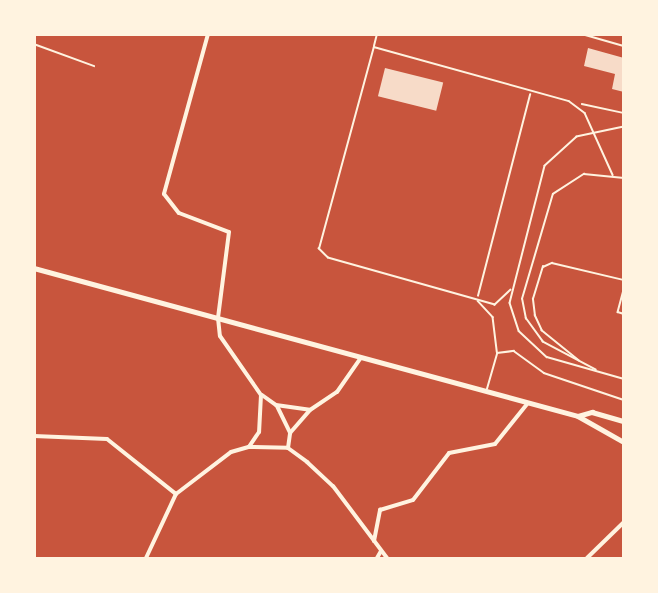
<!DOCTYPE html>
<html>
<head>
<meta charset="utf-8">
<style>
	body { margin:0 }
	#map { position:relative; width:658px; height:593px; overflow:hidden; background:#c8553d; font-family:Lora,serif }
	div>[style] { position:absolute }
	.building>* { inset:0; background:#f7dbc8; transform-origin:0 0 }
	.path>* { height:1.5px; margin:-0.75px; padding:0 0.75px; transform-origin:0.75px; border-radius:0.75px; background:#fff3e0 }
	.service>* { height:1.5px; margin:-0.75px; padding:0 0.75px; transform-origin:0.75px; border-radius:0.75px; background:#fff3e0 }
	.minor>* { height:4px; margin:-2px; padding:0 2px; transform-origin:2px; border-radius:2px; background:#fff3e0 }
	.tertiary>* { height:4.5px; margin:-2.25px; padding:0 2.25px; transform-origin:2.25px; border-radius:2.25px; background:#fff3e0 }
	span { translate:-50% -50%; white-space:nowrap; text-align:center; line-height:1.15; -webkit-text-stroke:5px #fff3e0; paint-order:stroke }
	.frame { position:absolute; inset:0; border:36px solid #fff3e0; pointer-events:none }
</style>
</head>
<body>
<div id="map">
	<div class="building">
		<i style="clip-path:polygon(588px 48px,624px 58px,624px 92px,612px 89px,615px 74px,584px 66px)"></i>
		<i style="left:385px;top:68px;width:60px;height:29px;rotate:14deg"></i>
	</div>
	<div class="path">
		<i style="left:582px;top:104px;width:43px;rotate:12.1deg"></i>
		<i style="left:478px;top:296px;width:208px;rotate:-75.5deg"></i>
	</div>
	<div class="service">
		<i style="left:582px;top:34px;width:44px;rotate:15.9deg"></i>
		<i style="left:34px;top:44px;width:64px;rotate:20.1deg"></i>
		<i style="left:374px;top:46px;width:12px;rotate:-76deg"></i>
		<i style="left:624px;top:127px;width:48px;rotate:168deg"></i>
		<i style="left:577px;top:137px;width:43px;rotate:137.8deg"></i>
		<i style="left:545px;top:166px;width:141px;rotate:104.3deg"></i>
		<i style="left:510px;top:303px;width:29px;rotate:72deg"></i>
		<i style="left:519px;top:331px;width:38px;rotate:43deg"></i>
		<i style="left:547px;top:357px;width:80px;rotate:15.9deg"></i>
		<i style="left:511px;top:290px;width:22px;rotate:137deg"></i>
		<i style="left:495px;top:305px;width:173px;rotate:-164.3deg"></i>
		<i style="left:328px;top:258px;width:13px;rotate:-135deg"></i>
		<i style="left:319px;top:249px;width:209px;rotate:-74.8deg"></i>
		<i style="left:374px;top:47px;width:202px;rotate:15.5deg"></i>
		<i style="left:569px;top:101px;width:20px;rotate:37deg"></i>
		<i style="left:585px;top:113px;width:68px;rotate:65.7deg"></i>
		<i style="left:624px;top:290px;width:23px;rotate:105deg"></i>
		<i style="left:618px;top:312px;width:6px;rotate:18deg"></i>
		<i style="left:478px;top:301px;width:22px;rotate:47deg"></i>
		<i style="left:493px;top:317px;width:35px;rotate:83deg"></i>
		<i style="left:579px;top:361px;width:48px;rotate:-141deg"></i>
		<i style="left:542px;top:331px;width:17px;rotate:-115deg"></i>
		<i style="left:535px;top:316px;width:17px;rotate:-97deg"></i>
		<i style="left:533px;top:299px;width:34px;rotate:-73deg"></i>
		<i style="left:543px;top:267px;width:10px;rotate:-24deg"></i>
		<i style="left:552px;top:263px;width:74px;rotate:13.3deg"></i>
		<i style="left:596px;top:370px;width:60px;rotate:-152.2deg"></i>
		<i style="left:543px;top:342px;width:29px;rotate:-126deg"></i>
		<i style="left:526px;top:319px;width:20px;rotate:-101deg"></i>
		<i style="left:522px;top:299px;width:109px;rotate:-73.6deg"></i>
		<i style="left:553px;top:194px;width:37px;rotate:-33deg"></i>
		<i style="left:584px;top:174px;width:40px;rotate:5.7deg"></i>
		<i style="left:487px;top:389px;width:37px;rotate:-74deg"></i>
		<i style="left:497px;top:353px;width:17px;rotate:-7deg"></i>
		<i style="left:514px;top:351px;width:37px;rotate:36deg"></i>
		<i style="left:544px;top:373px;width:84px;rotate:18.6deg"></i>
	</div>
	<div class="minor">
		<i style="left:208px;top:34px;width:166px;rotate:105.4deg"></i>
		<i style="left:164px;top:194px;width:24px;rotate:52deg"></i>
		<i style="left:179px;top:213px;width:53px;rotate:20.8deg"></i>
		<i style="left:229px;top:232px;width:87px;rotate:97.3deg"></i>
		<i style="left:218px;top:318px;width:18px;rotate:84deg"></i>
		<i style="left:220px;top:336px;width:72px;rotate:55.2deg"></i>
		<i style="left:261px;top:395px;width:37px;rotate:93deg"></i>
		<i style="left:259px;top:432px;width:18px;rotate:124deg"></i>
		<i style="left:262px;top:395px;width:17px;rotate:36deg"></i>
		<i style="left:276px;top:405px;width:34px;rotate:8deg"></i>
		<i style="left:277px;top:406px;width:30px;rotate:64deg"></i>
		<i style="left:34px;top:436px;width:73px;rotate:2.4deg"></i>
		<i style="left:107px;top:439px;width:88px;rotate:38.6deg"></i>
		<i style="left:288px;top:448px;width:15px;rotate:-82deg"></i>
		<i style="left:290px;top:433px;width:30px;rotate:-49deg"></i>
		<i style="left:310px;top:410px;width:32px;rotate:-34deg"></i>
		<i style="left:337px;top:392px;width:40px;rotate:-55.1deg"></i>
		<i style="left:374px;top:541px;width:32px;rotate:-79deg"></i>
		<i style="left:380px;top:510px;width:34px;rotate:-17deg"></i>
		<i style="left:413px;top:500px;width:59px;rotate:-52.5deg"></i>
		<i style="left:449px;top:453px;width:47px;rotate:-11.1deg"></i>
		<i style="left:495px;top:444px;width:51px;rotate:-51.3deg"></i>
		<i style="left:146px;top:558px;width:71px;rotate:-64.9deg"></i>
		<i style="left:176px;top:494px;width:69px;rotate:-37.4deg"></i>
		<i style="left:231px;top:452px;width:19px;rotate:-16deg"></i>
		<i style="left:249px;top:447px;width:39px;rotate:1deg"></i>
		<i style="left:288px;top:448px;width:24px;rotate:36deg"></i>
		<i style="left:307px;top:462px;width:35px;rotate:43deg"></i>
		<i style="left:333px;top:486px;width:90px;rotate:53.1deg"></i>
		<i style="left:377px;top:558px;width:8px;rotate:-60deg"></i>
		<i style="left:587px;top:558px;width:52px;rotate:-44.2deg"></i>
	</div>
	<div class="tertiary">
		<i style="left:34px;top:268px;width:564px;rotate:15.22deg"></i>
		<i style="left:578px;top:416px;width:53px;rotate:29.5deg"></i>
		<i style="left:578px;top:416px;width:15px;rotate:-16deg"></i>
		<i style="left:592px;top:412px;width:33px;rotate:16deg"></i>
	</div>
	<div class="frame"></div>
</div>
</body>
</html>
